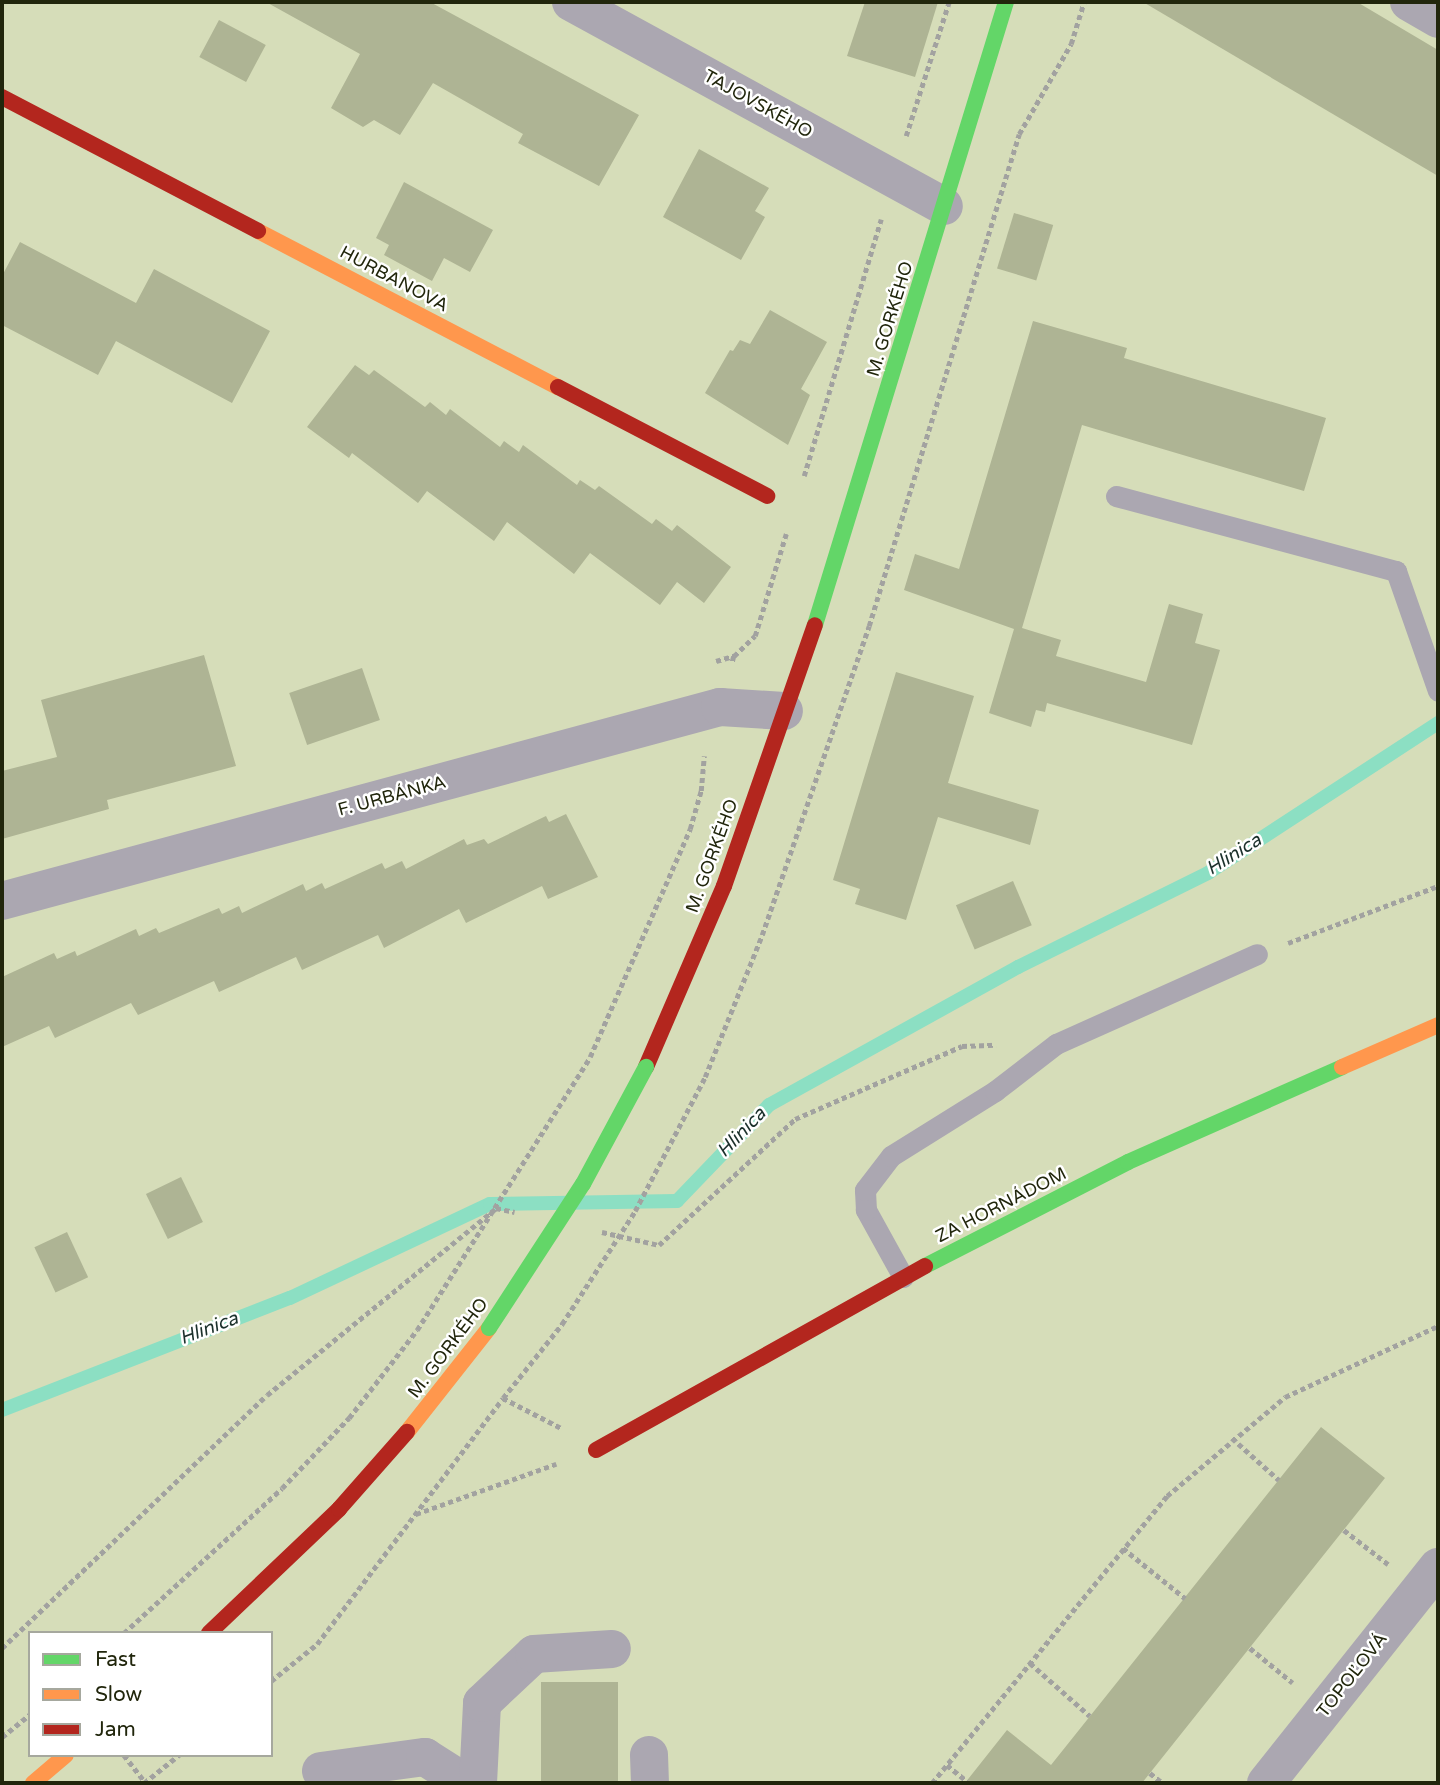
<!DOCTYPE html>
<html>
<head>
<meta charset="utf-8">
<style>
	body { margin:0 }
	#map { position:relative; width:1440px; height:1785px; overflow:hidden; background:#d6ddb9; font-family:"Varela Round",sans-serif }
	div>[style] { position:absolute }
	.stream>* { height:14px; margin:-7px; padding:0 7px; transform-origin:7px; border-radius:7px; background:#8cdfc3 }
	.building>* { inset:0; background:#aeb494; transform-origin:0 0 }
	.path>* { height:4.5px; margin-top:-2.25px; transform-origin:0; background:repeating-linear-gradient(90deg,#a2a2a0 0 5px,transparent 0 8.5px) }
	.lane>* { height:21px; margin:-10.5px; padding:0 10.5px; transform-origin:10.5px; border-radius:10.5px; background:#aba7b1 }
	.street>* { height:38px; margin:-19px; padding:0 19px; transform-origin:19px; border-radius:19px; background:#aba7b1 }
	.fast>* { height:16px; margin:-8px; padding:0 8px; transform-origin:8px; border-radius:8px; background:#63d668 }
	.slow>* { height:16px; margin:-8px; padding:0 8px; transform-origin:8px; border-radius:8px; background:#ff974d }
	.jam>* { height:16px; margin:-8px; padding:0 8px; transform-origin:8px; border-radius:8px; background:#b3261e }
	.path-bridge>* { height:4.5px; margin-top:-2.25px; transform-origin:0; background:repeating-linear-gradient(90deg,#a2a2a0 0 5px,transparent 0 8.5px) }
	.fast-bridge>* { height:16px; margin:-8px; padding:0 8px; transform-origin:8px; border-radius:8px; background:#63d668 }
	span { translate:-50% -50%; white-space:nowrap; text-align:center; line-height:1.15; -webkit-text-stroke:5px #fff; paint-order:stroke }
	.street-label { font-size:18px; color:#21260c }
	.water-label { font-size:19px; color:#1b302b; font-style:italic }
	.frame { position:absolute; inset:0; border:4px solid #21260c; pointer-events:none }
	.legend { position:absolute; left:28px; top:1631px; width:245px; height:126px; box-sizing:border-box; background:#fff; border:2px solid #a6a89e; margin:0; padding:9px 12px; list-style:none; font-size:21px; color:#21260c }
	.legend li { display:flex; align-items:center; gap:14px; height:35px }
	.legend b { width:35px; border:2px solid #a6a89e }
</style>
</head>
<body>
<div id="map">
	<div class="stream">
		<i style="left:2px;top:1410px;width:309px;rotate:-21.3deg"></i>
		<i style="left:290px;top:1298px;width:221px;rotate:-25.2deg"></i>
		<i style="left:490px;top:1204px;width:187px;rotate:-0.9deg"></i>
		<i style="left:677px;top:1201px;width:133px;rotate:-46.2deg"></i>
		<i style="left:769px;top:1105px;width:285px;rotate:-29deg"></i>
		<i style="left:1018px;top:967px;width:212px;rotate:-26.3deg"></i>
		<i style="left:1208px;top:873px;width:275px;rotate:-33.1deg"></i>
	</div>
	<div class="building">
		<i style="clip-path:polygon(266px 2px,430px 2px,639px 115px,599px 186px,518px 143px,523px 134px,433px 83px,400px 135px,374px 120px,363px 127px,331px 108px,360px 54px)"></i>
		<i style="clip-path:polygon(865px 2px,938px 2px,915px 77px,847px 56px)"></i>
		<i style="clip-path:polygon(1143px 2px,1357px 2px,1438px 50px,1438px 176px)"></i>
		<i style="left:219px;top:20px;width:53px;height:42px;rotate:28deg"></i>
		<i style="clip-path:polygon(699px 149px,769px 188px,755px 211px,765px 217px,741px 260px,663px 217px)"></i>
		<i style="clip-path:polygon(404px 182px,493px 230px,470px 272px,444px 258px,432px 281px,384px 255px,389px 245px,376px 238px)"></i>
		<i style="left:1014px;top:213px;width:41px;height:58px;rotate:17deg"></i>
		<i style="clip-path:polygon(20px 242px,136px 303px,154px 269px,270px 331px,232px 403px,116px 341px,98px 375px,2px 325px,2px 276px)"></i>
		<i style="clip-path:polygon(770px 310px,827px 342px,801px 389px,810px 395px,788px 445px,705px 393px,730px 350px,733px 351px,740px 340px,750px 344px)"></i>
		<i style="clip-path:polygon(1033px 321px,1127px 348px,1124px 358px,1326px 418px,1304px 491px,1082px 425px,1022px 628px,1061px 640px,1056px 656px,1146px 682px,1169px 604px,1203px 614px,1195px 643px,1220px 650px,1192px 745px,1047px 703px,1045px 712px,1036px 710px,1031px 727px,989px 713px,1014px 629px,904px 590px,915px 554px,959px 569px)"></i>
		<i style="clip-path:polygon(355px 365px,369px 375px,374px 370px,425px 407px,430px 402px,446px 415px,450px 409px,500px 447px,504px 441px,519px 452px,523px 445px,577px 485px,580px 480px,595px 490px,599px 486px,652px 524px,656px 519px,672px 531px,677px 525px,731px 567px,704px 603px,677px 582px,660px 605px,590px 553px,574px 574px,507px 522px,494px 541px,427px 491px,418px 503px,352px 453px,349px 458px,307px 427px)"></i>
		<i style="clip-path:polygon(204px 655px,236px 766px,107px 800px,109px 809px,2px 839px,2px 771px,57px 757px,41px 700px)"></i>
		<i style="left:362px;top:668px;width:55px;height:77px;rotate:71deg"></i>
		<i style="clip-path:polygon(896px 672px,974px 696px,948px 783px,1039px 810px,1030px 845px,938px 817px,906px 920px,855px 904px,860px 889px,833px 880px)"></i>
		<i style="clip-path:polygon(566px 814px,598px 877px,548px 899px,542px 886px,466px 923px,459px 909px,384px 948px,378px 935px,302px 970px,296px 957px,219px 992px,214px 981px,138px 1015px,131px 1003px,55px 1038px,49px 1026px,2px 1047px,2px 977px,54px 953px,57px 959px,75px 951px,77px 956px,136px 929px,139px 936px,156px 928px,159px 933px,219px 908px,222px 914px,239px 906px,242px 913px,303px 884px,306px 891px,322px 883px,325px 889px,382px 863px,385px 869px,402px 861px,406px 869px,464px 839px,467px 845px,484px 839px,488px 844px,546px 816px,549px 822px)"></i>
		<i style="left:1013px;top:881px;width:48px;height:62px;rotate:67deg"></i>
		<i style="left:181px;top:1177px;width:50px;height:39px;rotate:64deg"></i>
		<i style="left:67px;top:1232px;width:50px;height:36px;rotate:65deg"></i>
		<i style="clip-path:polygon(1321px 1427px,1385px 1478px,1142px 1783px,965px 1783px,1007px 1730px,1051px 1765px)"></i>
		<i style="left:541px;top:1682px;width:77px;height:101px"></i>
	</div>
	<div class="path">
		<i style="left:906px;top:136px;width:141px;rotate:-72.2deg"></i>
		<i style="left:804px;top:476px;width:268px;rotate:-73.3deg"></i>
		<i style="left:734px;top:656px;width:29px;rotate:-44deg"></i>
		<i style="left:755px;top:636px;width:107px;rotate:-73.1deg"></i>
		<i style="left:716px;top:661px;width:19px;rotate:-16deg"></i>
		<i style="left:734px;top:656px;width:8px;rotate:104deg"></i>
		<i style="left:1288px;top:943px;width:160px;rotate:-20.8deg"></i>
		<i style="left:590px;top:1057px;width:249px;rotate:-66.3deg"></i>
		<i style="left:690px;top:829px;width:40px;rotate:-74deg"></i>
		<i style="left:701px;top:791px;width:35px;rotate:-85deg"></i>
		<i style="left:705px;top:1077px;width:153px;rotate:-68.1deg"></i>
		<i style="left:762px;top:935px;width:327px;rotate:-70.9deg"></i>
		<i style="left:869px;top:626px;width:514px;rotate:-73.04deg"></i>
		<i style="left:1019px;top:134px;width:104px;rotate:-60deg"></i>
		<i style="left:1071px;top:44px;width:44px;rotate:-72.8deg"></i>
		<i style="left:602px;top:1232px;width:58px;rotate:12.8deg"></i>
		<i style="left:659px;top:1245px;width:185px;rotate:-42.8deg"></i>
		<i style="left:795px;top:1119px;width:182px;rotate:-23.6deg"></i>
		<i style="left:962px;top:1046px;width:34px;rotate:-2deg"></i>
		<i style="left:503px;top:1398px;width:95px;rotate:-51.4deg"></i>
		<i style="left:1232px;top:1438px;width:63px;rotate:41.8deg"></i>
		<i style="left:416px;top:1514px;width:149px;rotate:-19.7deg"></i>
		<i style="left:1344px;top:1530px;width:56px;rotate:37.7deg"></i>
		<i style="left:1123px;top:1548px;width:80px;rotate:38.9deg"></i>
		<i style="left:124px;top:1633px;width:214px;rotate:-42.5deg"></i>
		<i style="left:282px;top:1488px;width:97px;rotate:-46.3deg"></i>
		<i style="left:349px;top:1418px;width:111px;rotate:-52.3deg"></i>
		<i style="left:2px;top:1648px;width:366px;rotate:-43.7deg"></i>
		<i style="left:267px;top:1395px;width:296px;rotate:-39.2deg"></i>
		<i style="left:496px;top:1208px;width:19px;rotate:12deg"></i>
		<i style="left:1250px;top:1648px;width:55px;rotate:39.1deg"></i>
		<i style="left:1030px;top:1663px;width:80px;rotate:41.5deg"></i>
		<i style="left:271px;top:1681px;width:59px;rotate:-38.8deg"></i>
		<i style="left:317px;top:1644px;width:308px;rotate:-52.9deg"></i>
		<i style="left:503px;top:1398px;width:65px;rotate:27.3deg"></i>
		<i style="left:2px;top:1737px;width:36px;rotate:-39deg"></i>
		<i style="left:124px;top:1755px;width:34px;rotate:52deg"></i>
		<i style="left:947px;top:1765px;width:26px;rotate:39deg"></i>
		<i style="left:1150px;top:1773px;width:16px;rotate:38deg"></i>
		<i style="left:144px;top:1783px;width:45px;rotate:-38.7deg"></i>
		<i style="left:932px;top:1783px;width:371px;rotate:-50.7deg"></i>
		<i style="left:1167px;top:1496px;width:154px;rotate:-40deg"></i>
		<i style="left:1285px;top:1397px;width:169px;rotate:-24.9deg"></i>
	</div>
	<div class="lane">
		<i style="left:1116px;top:496px;width:290px;rotate:15deg"></i>
		<i style="left:1396px;top:571px;width:127px;rotate:70.7deg"></i>
		<i style="left:903px;top:1277px;width:77px;rotate:-118.9deg"></i>
		<i style="left:866px;top:1210px;width:20px;rotate:-93deg"></i>
		<i style="left:865px;top:1190px;width:43px;rotate:-52.6deg"></i>
		<i style="left:891px;top:1156px;width:123px;rotate:-32deg"></i>
		<i style="left:995px;top:1091px;width:77px;rotate:-37.6deg"></i>
		<i style="left:1056px;top:1044px;width:220px;rotate:-24.1deg"></i>
	</div>
	<div class="street">
		<i style="left:571px;top:2px;width:425px;rotate:28.7deg"></i>
		<i style="left:1409px;top:2px;width:34px;rotate:30deg"></i>
		<i style="left:2px;top:901px;width:744px;rotate:-15.12deg"></i>
		<i style="left:720px;top:707px;width:64px;rotate:3.6deg"></i>
		<i style="left:649px;top:1755px;width:28px;rotate:88deg"></i>
		<i style="left:321px;top:1771px;width:105px;rotate:-7.7deg"></i>
		<i style="left:425px;top:1757px;width:49px;rotate:32.4deg"></i>
		<i style="left:478px;top:1783px;width:80px;rotate:-87.1deg"></i>
		<i style="left:482px;top:1703px;width:71px;rotate:-43.3deg"></i>
		<i style="left:534px;top:1654px;width:78px;rotate:-3.7deg"></i>
		<i style="left:1266px;top:1783px;width:276px;rotate:-51.5deg"></i>
	</div>
	<div class="fast">
		<i style="left:815px;top:625px;width:652px;rotate:-72.96deg"></i>
		<i style="left:925px;top:1266px;width:228px;rotate:-27.1deg"></i>
		<i style="left:1128px;top:1162px;width:234px;rotate:-23.9deg"></i>
	</div>
	<div class="slow">
		<i style="left:258px;top:231px;width:338px;rotate:27.5deg"></i>
		<i style="left:1342px;top:1067px;width:105px;rotate:-23.6deg"></i>
		<i style="left:407px;top:1432px;width:132px;rotate:-51.7deg"></i>
		<i style="left:33px;top:1783px;width:43px;rotate:-40.3deg"></i>
	</div>
	<div class="jam">
		<i style="left:2px;top:97px;width:289px;rotate:27.6deg"></i>
		<i style="left:558px;top:387px;width:236px;rotate:27.5deg"></i>
		<i style="left:646px;top:1067px;width:197px;rotate:-66.7deg"></i>
		<i style="left:724px;top:886px;width:276px;rotate:-70.8deg"></i>
		<i style="left:596px;top:1450px;width:377px;rotate:-29.2deg"></i>
		<i style="left:209px;top:1633px;width:180px;rotate:-43.6deg"></i>
		<i style="left:339px;top:1509px;width:103px;rotate:-48.6deg"></i>
	</div>
	<div class="path-bridge">
		<i style="left:562px;top:1324px;width:135px;rotate:-57.1deg"></i>
		<i style="left:635px;top:1211px;width:151px;rotate:-62.4deg"></i>
		<i style="left:417px;top:1330px;width:323px;rotate:-57.6deg"></i>
	</div>
	<div class="fast-bridge">
		<i style="left:489px;top:1328px;width:172px;rotate:-56.9deg"></i>
		<i style="left:583px;top:1184px;width:133px;rotate:-61.7deg"></i>
	</div>
	<div class="street-label">
		<span style="left:758px;top:104px;rotate:29deg">TAJOVSKÉHO</span>
		<span style="left:394px;top:279px;rotate:28deg">HURBANOVA</span>
		<span style="left:890px;top:319px;rotate:-73deg">M. GORKÉHO</span>
		<span style="left:392px;top:796px;rotate:-15deg">F. URBÁNKA</span>
		<span style="left:712px;top:856px;rotate:-70deg">M. GORKÉHO</span>
		<span style="left:1001px;top:1205px;rotate:-27deg">ZA HORNÁDOM</span>
		<span style="left:448px;top:1348px;rotate:-53deg">M. GORKÉHO</span>
		<span style="left:1352px;top:1675px;rotate:-52deg">TOPOĽOVÁ</span>
	</div>
	<div class="water-label">
		<span style="left:1234px;top:855px;rotate:-32deg">Hlinica</span>
		<span style="left:742px;top:1133px;rotate:-46deg">Hlinica</span>
		<span style="left:209px;top:1329px;rotate:-21deg">Hlinica</span>
	</div>
	<div class="frame"></div>
	<ul class="legend">
	<li><b style="height:9px;background:#63d668"></b>Fast</li>
	<li><b style="height:9px;background:#ff974d"></b>Slow</li>
	<li><b style="height:9px;background:#b3261e"></b>Jam</li>
	</ul>
</div>
</body>
</html>
